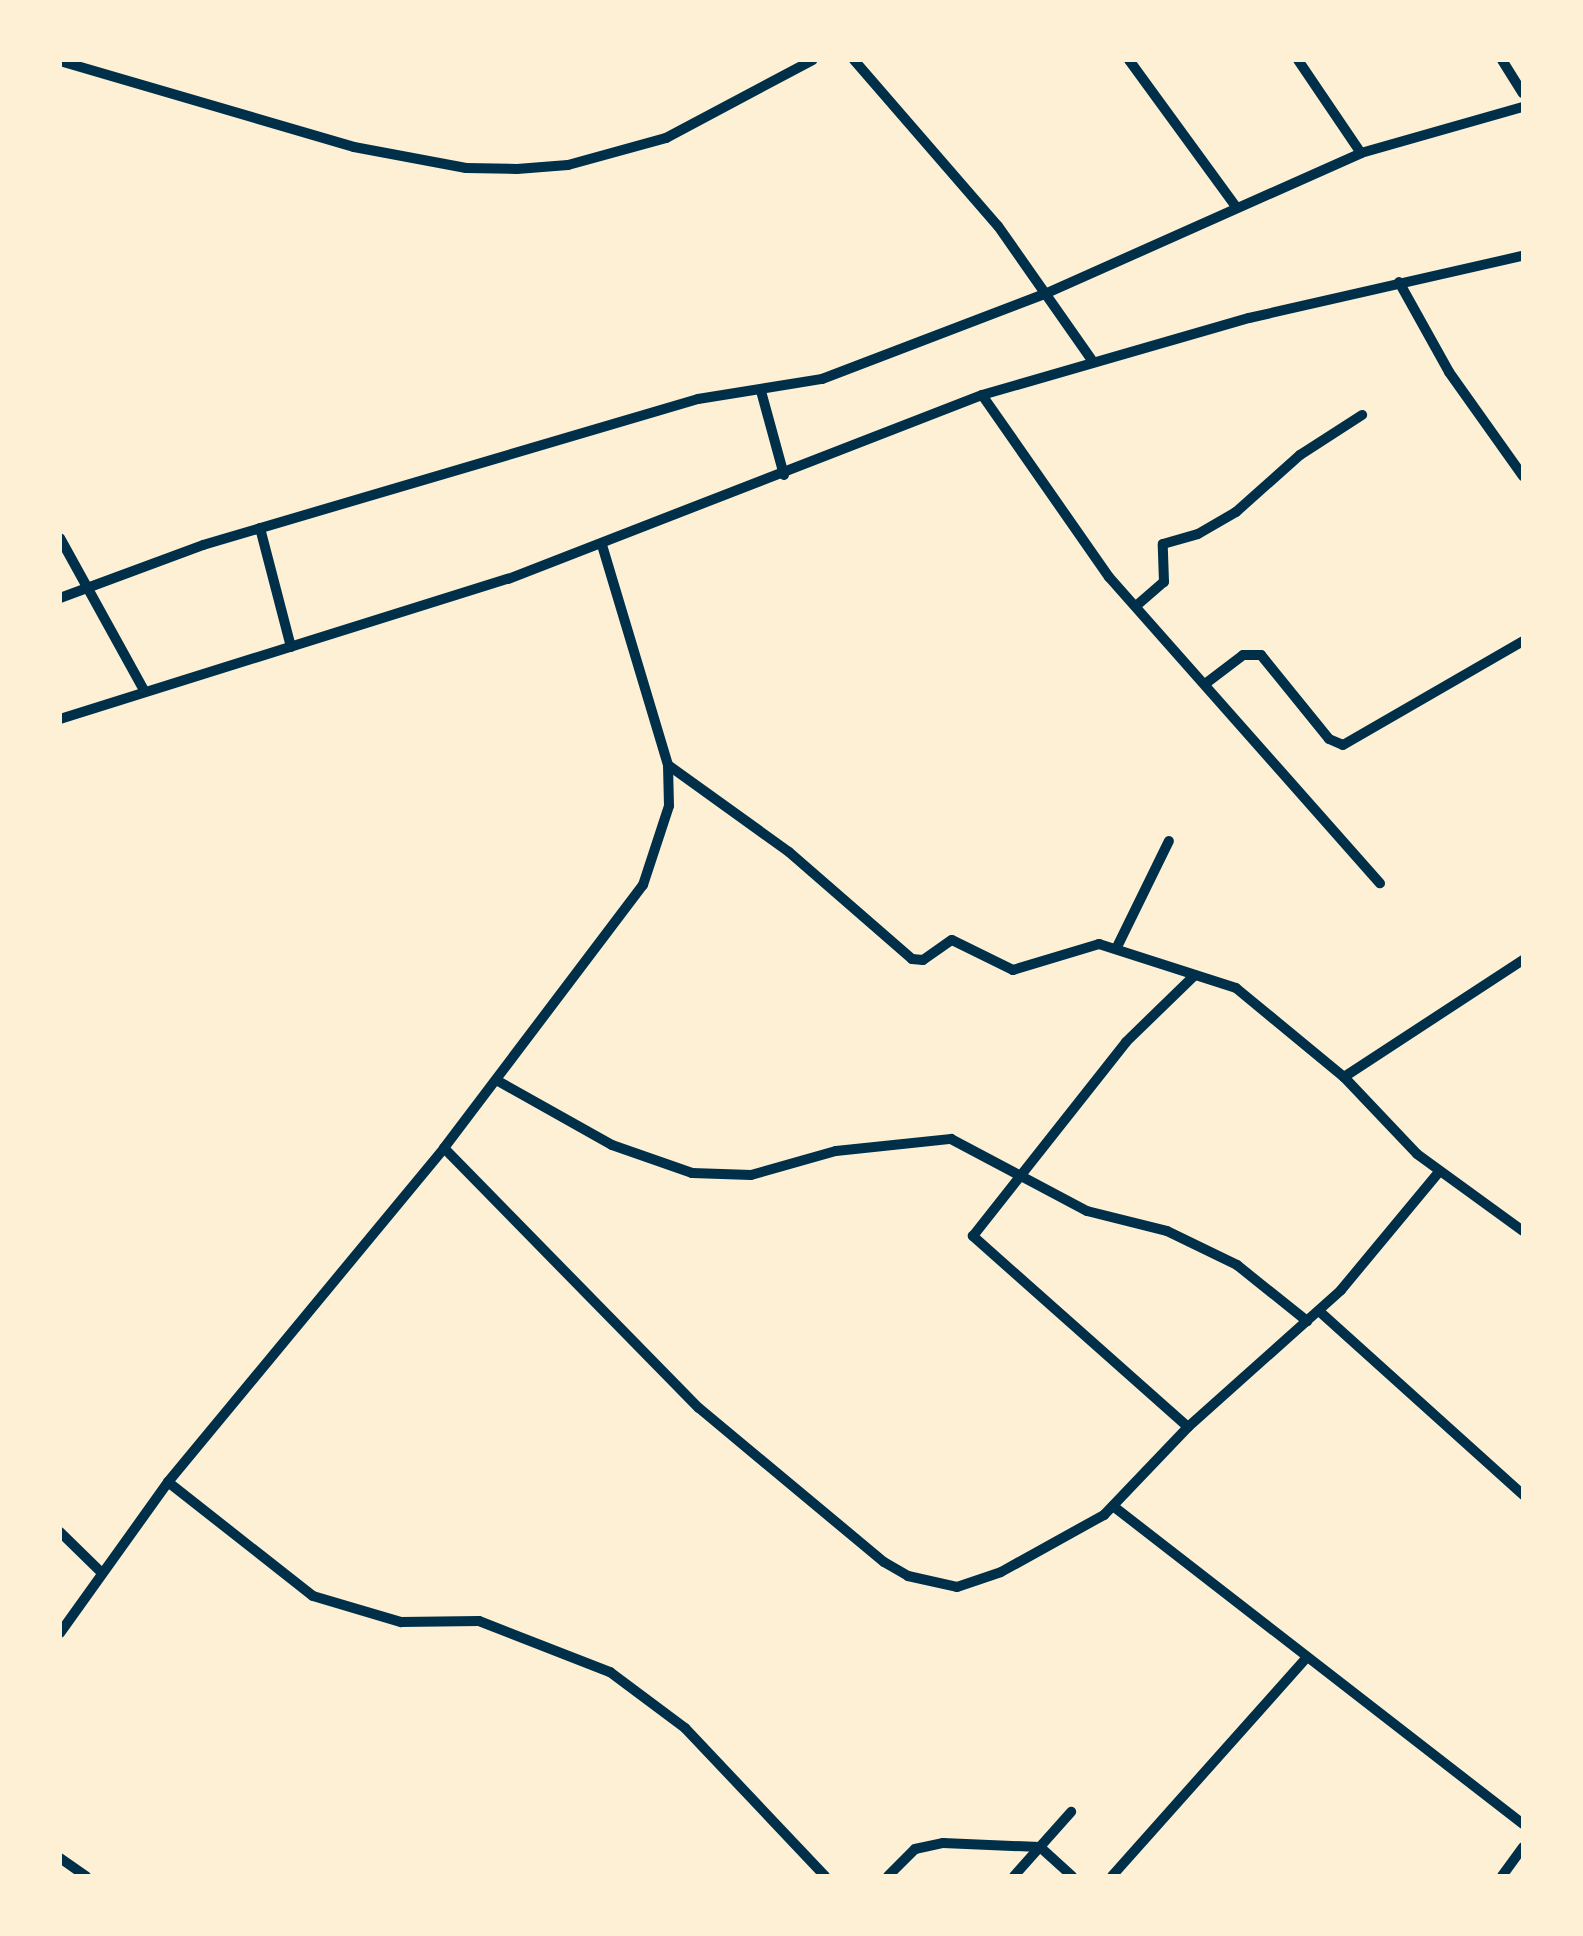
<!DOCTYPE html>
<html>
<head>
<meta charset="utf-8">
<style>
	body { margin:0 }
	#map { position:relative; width:1583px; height:1936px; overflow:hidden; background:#fdf0d5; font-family:"DejaVu Sans",sans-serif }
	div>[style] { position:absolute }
	.minor>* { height:10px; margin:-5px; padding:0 5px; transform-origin:5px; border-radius:5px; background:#003049 }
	span { translate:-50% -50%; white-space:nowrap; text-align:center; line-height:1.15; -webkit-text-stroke:10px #fdf0d5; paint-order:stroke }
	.frame { position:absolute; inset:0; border:62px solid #fdf0d5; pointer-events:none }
</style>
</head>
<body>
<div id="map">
	<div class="minor">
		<i style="left:854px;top:60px;width:220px;rotate:49.1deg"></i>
		<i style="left:998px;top:226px;width:164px;rotate:55deg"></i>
		<i style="left:1129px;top:60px;width:183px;rotate:53.9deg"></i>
		<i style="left:1298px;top:60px;width:112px;rotate:55.9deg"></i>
		<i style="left:1502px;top:60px;width:39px;rotate:58deg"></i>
		<i style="left:60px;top:61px;width:306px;rotate:16.3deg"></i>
		<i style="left:354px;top:147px;width:114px;rotate:10.6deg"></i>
		<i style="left:466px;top:168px;width:51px;rotate:1.1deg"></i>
		<i style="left:517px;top:169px;width:51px;rotate:-4.5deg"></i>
		<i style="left:568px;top:165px;width:102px;rotate:-15.4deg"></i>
		<i style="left:666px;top:138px;width:166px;rotate:-28deg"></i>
		<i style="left:1399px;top:282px;width:103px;rotate:60.9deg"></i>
		<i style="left:1449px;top:372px;width:128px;rotate:54.6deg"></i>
		<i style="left:761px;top:391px;width:87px;rotate:74.7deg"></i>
		<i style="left:982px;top:395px;width:222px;rotate:55.1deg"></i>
		<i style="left:1109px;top:577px;width:409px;rotate:48.5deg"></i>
		<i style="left:260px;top:528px;width:123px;rotate:75.4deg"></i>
		<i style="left:60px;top:538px;width:174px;rotate:61.1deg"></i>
		<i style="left:60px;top:598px;width:153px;rotate:-20.3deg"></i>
		<i style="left:203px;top:545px;width:516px;rotate:-16.43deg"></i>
		<i style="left:698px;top:399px;width:126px;rotate:-9.2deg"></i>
		<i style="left:822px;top:379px;width:241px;rotate:-20.9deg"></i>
		<i style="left:1047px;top:293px;width:344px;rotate:-24deg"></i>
		<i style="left:1361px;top:153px;width:168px;rotate:-15.9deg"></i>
		<i style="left:1136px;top:606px;width:37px;rotate:-41deg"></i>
		<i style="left:1164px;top:582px;width:38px;rotate:-92deg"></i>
		<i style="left:1163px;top:544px;width:36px;rotate:-16deg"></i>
		<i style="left:1198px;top:534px;width:44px;rotate:-30.1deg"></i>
		<i style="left:1236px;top:512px;width:86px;rotate:-41.7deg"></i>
		<i style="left:1300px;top:455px;width:74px;rotate:-32.8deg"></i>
		<i style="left:1205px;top:684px;width:48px;rotate:-37.3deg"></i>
		<i style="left:1243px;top:655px;width:18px"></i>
		<i style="left:1261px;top:655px;width:108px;rotate:51deg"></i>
		<i style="left:1329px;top:739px;width:15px;rotate:23deg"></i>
		<i style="left:1343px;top:745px;width:208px;rotate:-30deg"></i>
		<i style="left:60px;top:719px;width:469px;rotate:-17.4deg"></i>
		<i style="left:508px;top:579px;width:508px;rotate:-21.22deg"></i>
		<i style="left:982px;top:395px;width:278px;rotate:-16.1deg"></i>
		<i style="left:1249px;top:318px;width:281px;rotate:-12.8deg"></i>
		<i style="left:668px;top:765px;width:149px;rotate:35.7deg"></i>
		<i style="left:789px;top:852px;width:163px;rotate:41deg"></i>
		<i style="left:912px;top:959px;width:11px;rotate:5deg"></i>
		<i style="left:923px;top:960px;width:35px;rotate:-35deg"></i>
		<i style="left:952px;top:940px;width:68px;rotate:26.2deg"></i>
		<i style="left:1013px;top:970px;width:90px;rotate:-16.8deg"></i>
		<i style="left:1099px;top:944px;width:144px;rotate:17.8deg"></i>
		<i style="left:1236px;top:988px;width:140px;rotate:39.5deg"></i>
		<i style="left:1344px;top:1077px;width:106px;rotate:46.5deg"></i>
		<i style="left:1417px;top:1154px;width:131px;rotate:36deg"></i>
		<i style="left:1117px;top:947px;width:118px;rotate:-63.9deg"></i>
		<i style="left:1344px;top:1077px;width:214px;rotate:-33.2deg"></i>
		<i style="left:498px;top:1081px;width:131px;rotate:29.3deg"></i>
		<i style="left:612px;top:1145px;width:85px;rotate:19.3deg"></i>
		<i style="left:692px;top:1173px;width:59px;rotate:1.9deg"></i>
		<i style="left:751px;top:1175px;width:88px;rotate:-15.8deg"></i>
		<i style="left:836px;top:1151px;width:116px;rotate:-6deg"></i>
		<i style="left:951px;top:1139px;width:154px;rotate:27.9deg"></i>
		<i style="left:1087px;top:1211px;width:82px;rotate:14deg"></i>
		<i style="left:1167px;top:1231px;width:78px;rotate:25.9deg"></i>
		<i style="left:1237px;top:1265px;width:90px;rotate:38.7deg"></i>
		<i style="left:444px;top:1148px;width:364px;rotate:45.6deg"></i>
		<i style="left:699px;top:1408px;width:241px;rotate:39.8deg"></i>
		<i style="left:884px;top:1562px;width:28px;rotate:30deg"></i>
		<i style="left:908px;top:1576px;width:50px;rotate:12.7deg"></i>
		<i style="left:957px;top:1587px;width:46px;rotate:-18.8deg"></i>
		<i style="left:1001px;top:1572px;width:118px;rotate:-29deg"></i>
		<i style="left:1104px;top:1515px;width:122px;rotate:-46.3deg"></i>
		<i style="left:1188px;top:1427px;width:205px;rotate:-41.8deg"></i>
		<i style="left:1341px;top:1290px;width:153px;rotate:-50.3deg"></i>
		<i style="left:1319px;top:1311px;width:275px;rotate:42deg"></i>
		<i style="left:1188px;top:1427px;width:288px;rotate:-138.4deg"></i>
		<i style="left:973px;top:1236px;width:247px;rotate:-51.7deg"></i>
		<i style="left:1126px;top:1042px;width:96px;rotate:-44.2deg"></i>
		<i style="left:168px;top:1482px;width:184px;rotate:38.2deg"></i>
		<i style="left:313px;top:1596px;width:92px;rotate:16.5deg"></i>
		<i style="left:401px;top:1622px;width:78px;rotate:-0.7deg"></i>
		<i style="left:479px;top:1621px;width:141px;rotate:21.3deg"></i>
		<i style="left:610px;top:1672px;width:94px;rotate:36.7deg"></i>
		<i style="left:685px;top:1728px;width:204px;rotate:46.6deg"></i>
		<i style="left:1113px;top:1506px;width:519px;rotate:37.8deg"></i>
		<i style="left:60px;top:1532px;width:59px;rotate:44.3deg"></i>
		<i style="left:60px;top:1633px;width:186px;rotate:-54.4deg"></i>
		<i style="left:168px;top:1482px;width:433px;rotate:-50.4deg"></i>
		<i style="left:444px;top:1148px;width:330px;rotate:-52.9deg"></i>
		<i style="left:643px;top:885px;width:83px;rotate:-71.8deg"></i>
		<i style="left:669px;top:806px;width:41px;rotate:-91.4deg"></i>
		<i style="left:668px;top:765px;width:230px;rotate:-106.7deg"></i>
		<i style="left:60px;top:1858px;width:32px;rotate:35deg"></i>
		<i style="left:888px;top:1876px;width:38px;rotate:-45deg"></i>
		<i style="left:915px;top:1849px;width:29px;rotate:-12deg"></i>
		<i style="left:943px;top:1843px;width:97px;rotate:2.4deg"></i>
		<i style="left:1040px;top:1847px;width:43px;rotate:42.2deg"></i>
		<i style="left:1014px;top:1876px;width:86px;rotate:-48.3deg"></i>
		<i style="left:1112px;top:1876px;width:293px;rotate:-48.3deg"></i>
		<i style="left:1502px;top:1876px;width:36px;rotate:-54deg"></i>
	</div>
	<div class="frame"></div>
</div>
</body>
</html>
